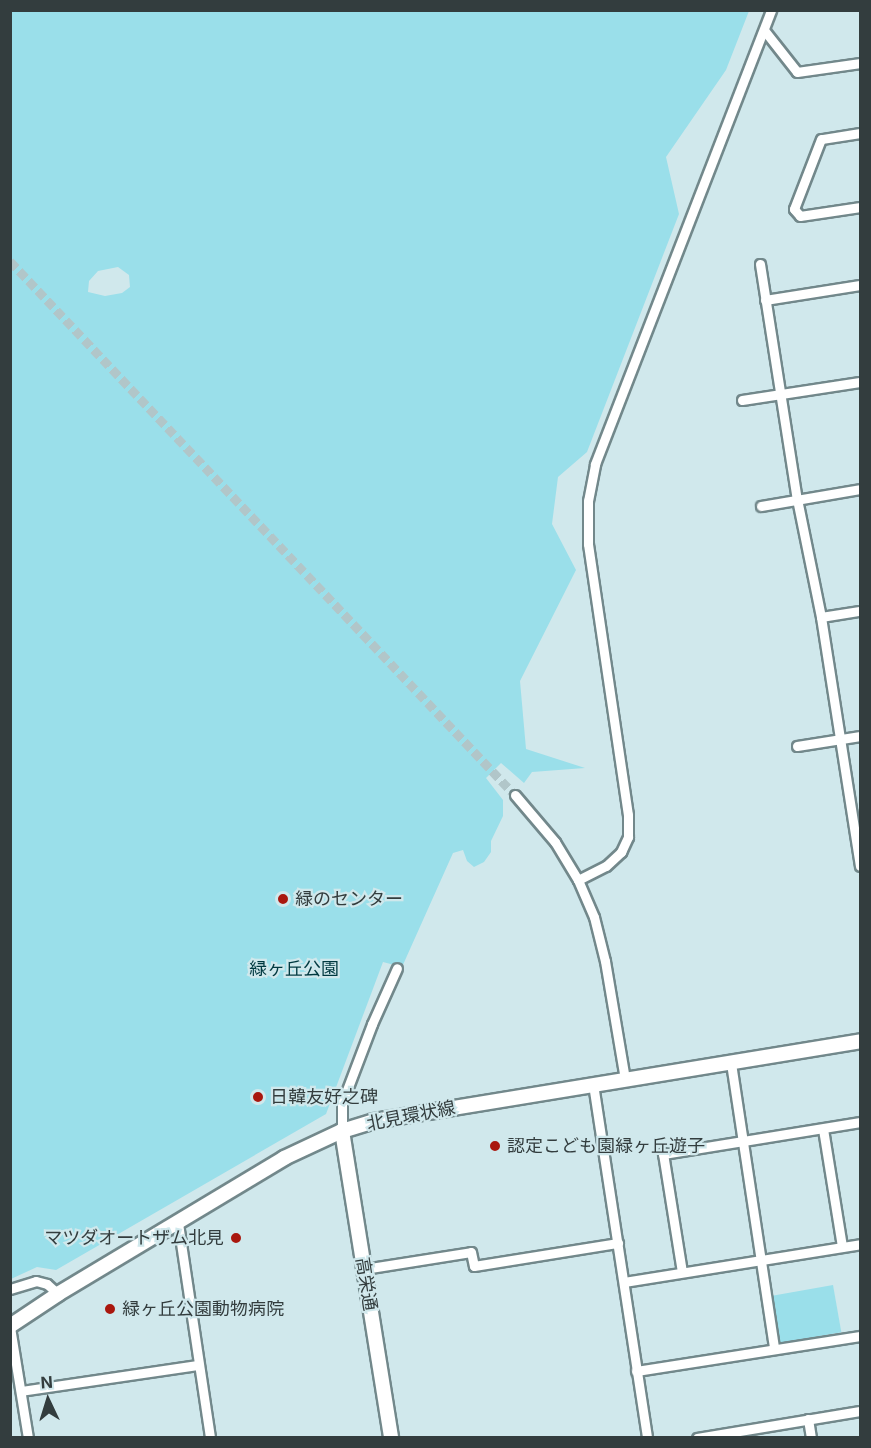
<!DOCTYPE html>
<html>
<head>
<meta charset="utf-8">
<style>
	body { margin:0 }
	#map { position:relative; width:871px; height:1448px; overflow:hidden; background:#d0e8ec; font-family:Inter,"Noto Sans JP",sans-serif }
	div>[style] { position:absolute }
	.green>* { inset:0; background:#9adfea; transform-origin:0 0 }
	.street-tunnel>* { height:9px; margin-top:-4.5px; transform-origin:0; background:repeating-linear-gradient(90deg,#b1c6c9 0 9px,transparent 0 13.5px) }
	.roads { filter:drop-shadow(2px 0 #72888b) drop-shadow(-2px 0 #72888b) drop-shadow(0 2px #72888b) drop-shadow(0 -2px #72888b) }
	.street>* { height:9px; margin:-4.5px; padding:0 4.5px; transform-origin:4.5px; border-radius:4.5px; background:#fff }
	.secondary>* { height:14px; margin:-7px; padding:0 7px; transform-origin:7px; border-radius:7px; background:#fff }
	.dots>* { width:16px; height:16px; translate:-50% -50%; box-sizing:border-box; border:3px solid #d0e8ec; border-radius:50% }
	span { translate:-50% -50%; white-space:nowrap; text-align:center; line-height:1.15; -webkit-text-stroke:4.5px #d0e8ec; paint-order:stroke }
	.poi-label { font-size:18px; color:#333d3e }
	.left { translate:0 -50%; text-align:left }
	.right { translate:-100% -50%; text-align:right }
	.park-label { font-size:18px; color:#003940 }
	.street-label { font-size:18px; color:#333d3e }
	.frame { position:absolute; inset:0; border:12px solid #333d3e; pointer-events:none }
	.north { position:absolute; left:18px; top:1370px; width:60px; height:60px; -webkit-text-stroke:4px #d0e8ec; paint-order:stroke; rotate:356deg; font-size:16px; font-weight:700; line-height:24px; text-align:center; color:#333d3e }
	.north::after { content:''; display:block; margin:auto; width:21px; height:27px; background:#333d3e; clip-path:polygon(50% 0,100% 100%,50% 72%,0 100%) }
</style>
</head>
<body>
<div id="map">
	<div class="green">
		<i style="clip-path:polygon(evenodd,10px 11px,749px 11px,726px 70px,666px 157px,679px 214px,587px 452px,558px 477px,552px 524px,576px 570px,520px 681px,526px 749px,585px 768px,532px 772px,524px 783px,501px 763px,486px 778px,503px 800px,503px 816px,491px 841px,491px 852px,484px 862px,474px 867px,467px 861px,463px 850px,453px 853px,402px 967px,383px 962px,326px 1114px,56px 1270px,37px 1267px,11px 1279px,10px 11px,118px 267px,129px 275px,130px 287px,122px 293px,105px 296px,88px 292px,89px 281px,98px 271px,118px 267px)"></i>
		<i style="left:833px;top:1285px;width:48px;height:63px;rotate:80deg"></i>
	</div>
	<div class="street-tunnel">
		<i style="left:10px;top:261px;width:735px;rotate:46.6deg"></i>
	</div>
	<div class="roads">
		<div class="street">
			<i style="left:764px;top:30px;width:53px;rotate:51.8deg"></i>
			<i style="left:797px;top:72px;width:64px;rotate:-8.1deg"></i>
			<i style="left:860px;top:133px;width:39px;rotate:171deg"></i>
			<i style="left:821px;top:139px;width:75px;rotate:111.1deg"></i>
			<i style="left:794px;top:209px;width:9px;rotate:49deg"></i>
			<i style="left:800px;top:216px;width:61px;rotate:-8.5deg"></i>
			<i style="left:760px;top:264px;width:238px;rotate:81.1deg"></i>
			<i style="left:797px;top:499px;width:120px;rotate:78.5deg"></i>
			<i style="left:821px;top:617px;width:252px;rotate:81.1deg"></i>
			<i style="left:765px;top:300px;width:96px;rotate:-9deg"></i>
			<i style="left:742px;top:400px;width:119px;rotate:-8.7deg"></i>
			<i style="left:761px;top:506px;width:100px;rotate:-9.7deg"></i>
			<i style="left:821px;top:617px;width:39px;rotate:-9deg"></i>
			<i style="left:797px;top:746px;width:64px;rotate:-9deg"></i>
			<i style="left:515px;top:795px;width:62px;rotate:49.6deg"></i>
			<i style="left:555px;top:842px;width:44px;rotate:58.8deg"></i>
			<i style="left:578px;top:880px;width:40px;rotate:66.6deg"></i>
			<i style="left:594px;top:917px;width:45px;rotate:76deg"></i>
			<i style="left:605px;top:961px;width:120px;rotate:80.4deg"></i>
			<i style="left:578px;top:880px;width:31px;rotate:-27deg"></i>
			<i style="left:606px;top:866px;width:21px;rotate:-43deg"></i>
			<i style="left:621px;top:852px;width:17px;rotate:-65deg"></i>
			<i style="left:628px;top:837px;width:22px;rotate:-90deg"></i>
			<i style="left:628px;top:815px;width:274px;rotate:-98.4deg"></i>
			<i style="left:588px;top:544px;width:43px;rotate:-90deg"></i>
			<i style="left:588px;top:501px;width:38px;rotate:-79deg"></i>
			<i style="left:595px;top:464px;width:487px;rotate:-68.8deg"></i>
			<i style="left:731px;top:1063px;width:289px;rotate:81.4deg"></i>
			<i style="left:593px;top:1084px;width:358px;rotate:81.3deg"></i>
			<i style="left:823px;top:1129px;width:119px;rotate:80.8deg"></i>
			<i style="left:342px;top:1131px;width:28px;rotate:-90deg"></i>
			<i style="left:342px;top:1103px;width:85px;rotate:-69.2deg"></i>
			<i style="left:372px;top:1024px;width:61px;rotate:-65.9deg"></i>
			<i style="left:178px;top:1223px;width:217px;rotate:81.5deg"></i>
			<i style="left:364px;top:1269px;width:108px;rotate:-9deg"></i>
			<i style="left:471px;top:1252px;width:14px;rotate:78deg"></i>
			<i style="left:474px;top:1266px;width:146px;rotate:-9.1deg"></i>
			<i style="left:682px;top:1272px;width:120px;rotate:-99.1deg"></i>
			<i style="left:663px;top:1154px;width:200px;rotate:-9.2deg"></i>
			<i style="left:624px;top:1282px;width:239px;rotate:-9.1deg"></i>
			<i style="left:10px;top:1289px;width:27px;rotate:-17deg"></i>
			<i style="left:36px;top:1281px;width:11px;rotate:15deg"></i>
			<i style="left:47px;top:1284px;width:15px;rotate:42deg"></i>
			<i style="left:10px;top:1327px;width:112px;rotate:80.8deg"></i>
			<i style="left:636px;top:1371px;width:227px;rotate:-8.9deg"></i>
			<i style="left:21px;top:1391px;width:179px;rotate:-8.4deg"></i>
			<i style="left:808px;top:1419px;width:19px;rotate:81deg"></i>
			<i style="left:697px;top:1438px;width:165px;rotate:-9.4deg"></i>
		</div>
		<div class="secondary">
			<i style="left:342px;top:1131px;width:311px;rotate:80.9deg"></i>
			<i style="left:10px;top:1326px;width:58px;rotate:-33.7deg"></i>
			<i style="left:58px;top:1294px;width:264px;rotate:-31deg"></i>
			<i style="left:284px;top:1158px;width:64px;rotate:-25deg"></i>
			<i style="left:342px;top:1131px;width:34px;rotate:-17deg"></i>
			<i style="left:374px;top:1121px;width:493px;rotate:-9.3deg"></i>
		</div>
	</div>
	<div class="dots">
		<i style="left:283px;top:899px;background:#a9170e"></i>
		<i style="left:258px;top:1097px;background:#a9170e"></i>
		<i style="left:495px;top:1146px;background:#a9170e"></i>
		<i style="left:236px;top:1238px;background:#a9170e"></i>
		<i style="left:110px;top:1309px;background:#a9170e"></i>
	</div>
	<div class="poi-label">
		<span class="left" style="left:295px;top:899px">緑のセンター</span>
		<span class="left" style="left:270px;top:1097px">日韓友好之碑</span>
		<span class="left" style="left:507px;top:1146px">認定こども園緑ヶ丘遊子</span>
		<span class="right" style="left:224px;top:1238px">マツダオートザム北見</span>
		<span class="left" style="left:122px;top:1309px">緑ヶ丘公園動物病院</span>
	</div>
	<div class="park-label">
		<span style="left:294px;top:969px">緑ヶ丘公園</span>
	</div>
	<div class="street-label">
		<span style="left:411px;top:1116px;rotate:-11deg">北見環状線</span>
		<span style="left:366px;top:1284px;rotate:81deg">高栄通</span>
	</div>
	<div class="frame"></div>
	<div class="north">N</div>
</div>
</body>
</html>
